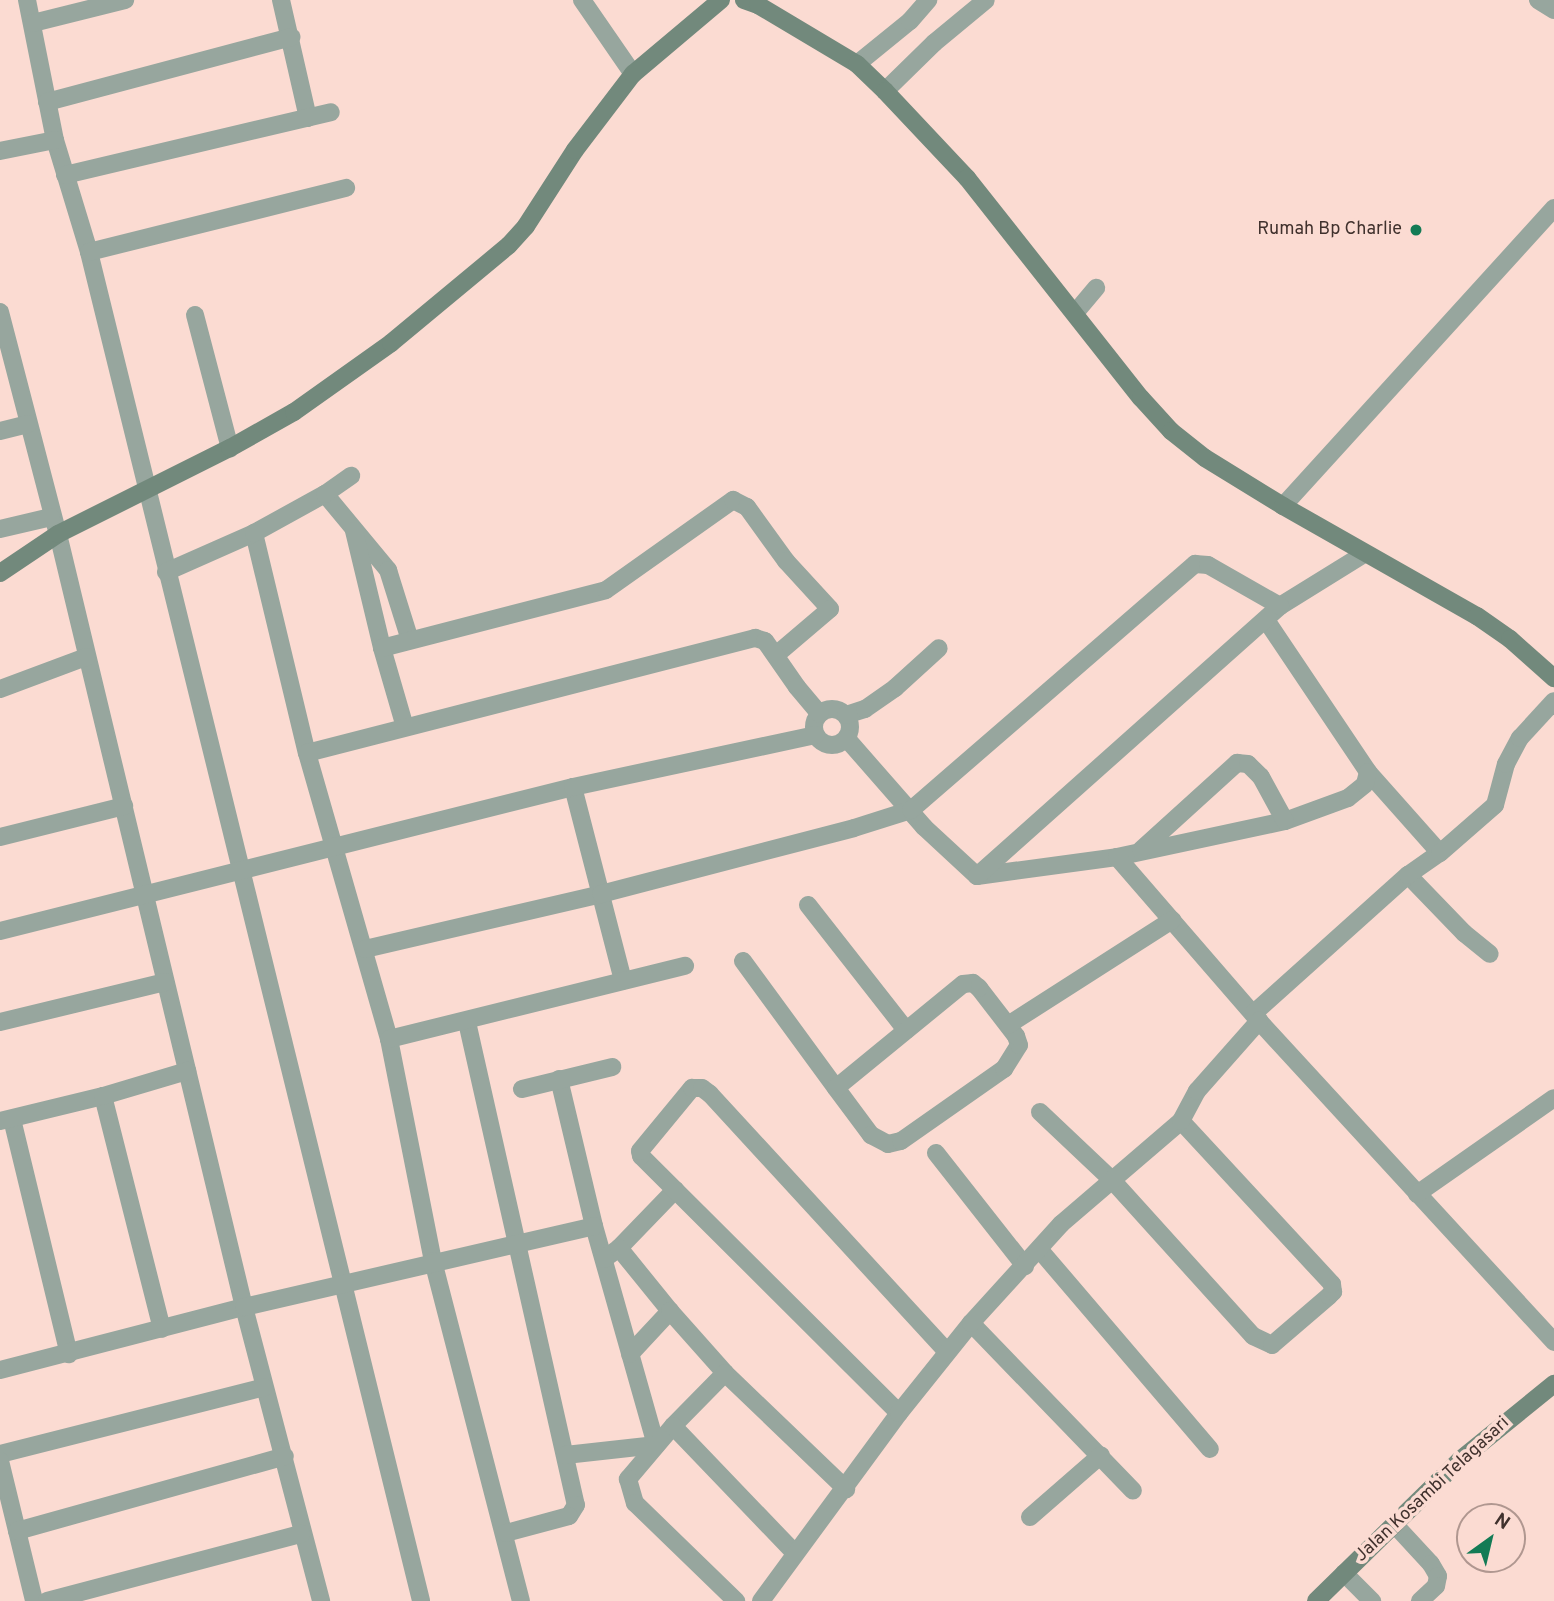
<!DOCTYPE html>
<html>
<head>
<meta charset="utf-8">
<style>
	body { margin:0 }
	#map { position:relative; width:1554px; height:1601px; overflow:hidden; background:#fbdbd2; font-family:Overpass,sans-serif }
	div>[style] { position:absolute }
	.street>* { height:18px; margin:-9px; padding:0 9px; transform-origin:9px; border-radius:9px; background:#97a69e }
	.street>.ring { margin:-9px; padding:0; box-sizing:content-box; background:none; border:18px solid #97a69e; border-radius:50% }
	.secondary>* { height:18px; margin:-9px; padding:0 9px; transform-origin:9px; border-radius:9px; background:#72897c }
	.dots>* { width:19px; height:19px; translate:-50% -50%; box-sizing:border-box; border:4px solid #fbdbd2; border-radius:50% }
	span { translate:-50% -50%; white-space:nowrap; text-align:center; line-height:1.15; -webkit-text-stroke:7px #fbdbd2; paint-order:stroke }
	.poi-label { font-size:18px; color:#40312d }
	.right { translate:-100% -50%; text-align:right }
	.street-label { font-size:18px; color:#40312d }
	.north { position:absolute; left:1456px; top:1503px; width:70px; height:70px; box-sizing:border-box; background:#fbdbd2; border:2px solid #b09790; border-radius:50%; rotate:34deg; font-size:19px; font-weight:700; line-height:28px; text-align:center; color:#40312d }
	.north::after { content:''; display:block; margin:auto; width:24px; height:32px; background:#137b55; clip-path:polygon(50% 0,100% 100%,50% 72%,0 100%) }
</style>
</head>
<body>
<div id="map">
	<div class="street">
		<i style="left:27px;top:0;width:143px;rotate:78.7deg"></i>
		<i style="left:55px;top:140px;width:117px;rotate:73.1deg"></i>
		<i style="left:89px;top:252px;width:1389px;rotate:76.17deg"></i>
		<i style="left:281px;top:0;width:121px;rotate:77.1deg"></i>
		<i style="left:582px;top:0;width:90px;rotate:55.4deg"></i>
		<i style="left:1538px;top:0;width:19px;rotate:32deg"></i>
		<i style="left:33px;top:23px;width:95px;rotate:-14deg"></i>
		<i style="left:857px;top:64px;width:68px;rotate:-39.1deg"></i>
		<i style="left:910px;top:21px;width:28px;rotate:-49deg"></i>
		<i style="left:885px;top:91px;width:69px;rotate:-44.4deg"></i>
		<i style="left:934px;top:43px;width:67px;rotate:-39.6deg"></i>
		<i style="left:47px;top:102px;width:253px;rotate:-14.9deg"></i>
		<i style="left:0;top:151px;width:56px;rotate:-11.3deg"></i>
		<i style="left:65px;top:175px;width:273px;rotate:-13.3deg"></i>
		<i style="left:89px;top:252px;width:265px;rotate:-14deg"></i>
		<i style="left:0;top:312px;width:229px;rotate:75.4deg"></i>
		<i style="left:58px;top:534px;width:795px;rotate:76.47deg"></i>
		<i style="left:244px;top:1307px;width:304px;rotate:75.3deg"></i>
		<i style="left:1075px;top:313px;width:33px;rotate:-50deg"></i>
		<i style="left:195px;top:315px;width:138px;rotate:75.3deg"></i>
		<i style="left:0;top:431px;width:29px;rotate:-14deg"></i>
		<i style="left:325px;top:494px;width:99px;rotate:50.3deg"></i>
		<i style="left:388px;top:570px;width:73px;rotate:72.6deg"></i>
		<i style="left:1283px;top:506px;width:403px;rotate:-47.7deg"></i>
		<i style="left:0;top:529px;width:52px;rotate:-13.2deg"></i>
		<i style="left:354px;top:531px;width:120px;rotate:76.5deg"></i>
		<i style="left:382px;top:648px;width:82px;rotate:73.8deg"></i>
		<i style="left:254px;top:533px;width:226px;rotate:76.5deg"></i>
		<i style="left:307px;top:753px;width:298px;rotate:74deg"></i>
		<i style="left:389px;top:1039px;width:226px;rotate:78.8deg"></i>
		<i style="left:433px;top:1261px;width:351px;rotate:75.5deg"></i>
		<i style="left:166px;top:572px;width:96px;rotate:-23.9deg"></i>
		<i style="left:254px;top:533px;width:81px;rotate:-28.8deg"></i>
		<i style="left:325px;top:494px;width:32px;rotate:-35deg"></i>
		<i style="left:1266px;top:620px;width:183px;rotate:56.1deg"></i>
		<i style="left:1368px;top:772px;width:108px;rotate:48.4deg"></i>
		<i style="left:382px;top:648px;width:231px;rotate:-14.5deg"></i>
		<i style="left:606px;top:590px;width:156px;rotate:-35.3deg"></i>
		<i style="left:733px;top:500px;width:16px;rotate:27deg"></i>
		<i style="left:747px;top:507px;width:67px;rotate:54.2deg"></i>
		<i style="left:786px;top:561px;width:65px;rotate:47.5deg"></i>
		<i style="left:830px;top:609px;width:71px;rotate:139.6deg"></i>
		<i style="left:0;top:689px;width:92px;rotate:-20.4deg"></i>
		<i class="ring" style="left:814px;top:709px;width:18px;height:18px"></i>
		<i style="left:846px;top:715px;width:20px;rotate:-18deg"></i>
		<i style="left:865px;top:709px;width:37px;rotate:-35deg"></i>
		<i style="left:895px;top:688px;width:59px;rotate:-42.3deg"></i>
		<i style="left:847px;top:739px;width:117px;rotate:48.8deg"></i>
		<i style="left:924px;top:827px;width:72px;rotate:42.8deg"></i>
		<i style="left:977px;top:876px;width:141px;rotate:-7.7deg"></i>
		<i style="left:1117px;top:857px;width:172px;rotate:-12.1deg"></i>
		<i style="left:1285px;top:821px;width:67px;rotate:-20.1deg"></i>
		<i style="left:1348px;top:798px;width:22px;rotate:-39deg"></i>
		<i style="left:1365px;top:784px;width:12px;rotate:-76deg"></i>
		<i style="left:307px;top:753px;width:463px;rotate:-14.4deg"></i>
		<i style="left:755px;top:638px;width:10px;rotate:17deg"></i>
		<i style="left:765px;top:641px;width:56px;rotate:55.2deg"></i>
		<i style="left:797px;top:687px;width:35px;rotate:50deg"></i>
		<i style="left:573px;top:787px;width:200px;rotate:75.5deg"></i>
		<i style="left:0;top:837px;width:128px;rotate:-14deg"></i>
		<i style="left:1141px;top:850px;width:130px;rotate:-42.2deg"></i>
		<i style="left:1237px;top:763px;width:11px;rotate:5deg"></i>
		<i style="left:1248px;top:764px;width:18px;rotate:45deg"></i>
		<i style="left:1261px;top:777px;width:50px;rotate:61.4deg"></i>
		<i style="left:1117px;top:857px;width:217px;rotate:49.1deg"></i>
		<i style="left:1259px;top:1021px;width:436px;rotate:47.4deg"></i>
		<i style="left:1408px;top:875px;width:81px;rotate:46deg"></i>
		<i style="left:1464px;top:933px;width:33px;rotate:39deg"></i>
		<i style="left:977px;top:876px;width:406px;rotate:-41.7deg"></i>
		<i style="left:1280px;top:606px;width:99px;rotate:-31.8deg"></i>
		<i style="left:808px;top:905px;width:159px;rotate:51.9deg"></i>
		<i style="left:0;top:931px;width:591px;rotate:-14.11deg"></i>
		<i style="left:573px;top:787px;width:248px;rotate:-12.1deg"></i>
		<i style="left:365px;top:949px;width:242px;rotate:-13.1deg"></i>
		<i style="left:601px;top:894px;width:261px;rotate:-14.6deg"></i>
		<i style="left:854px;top:828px;width:60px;rotate:-17.5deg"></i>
		<i style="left:911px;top:810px;width:376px;rotate:-40.9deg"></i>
		<i style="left:1195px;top:564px;width:13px;rotate:4deg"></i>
		<i style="left:1208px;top:565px;width:83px;rotate:29.7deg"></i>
		<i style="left:743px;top:961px;width:157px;rotate:53.8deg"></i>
		<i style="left:836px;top:1088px;width:59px;rotate:53.3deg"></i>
		<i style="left:871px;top:1135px;width:19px;rotate:28deg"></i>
		<i style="left:888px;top:1144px;width:13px;rotate:-13deg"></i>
		<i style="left:901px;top:1141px;width:126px;rotate:-35deg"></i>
		<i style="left:1004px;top:1069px;width:28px;rotate:-58deg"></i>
		<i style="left:1019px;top:1045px;width:9px;rotate:-108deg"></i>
		<i style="left:1016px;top:1036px;width:61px;rotate:-127.6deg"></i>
		<i style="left:979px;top:988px;width:8px;rotate:-140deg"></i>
		<i style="left:973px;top:983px;width:10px;rotate:174deg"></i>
		<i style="left:963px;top:984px;width:164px;rotate:140.7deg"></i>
		<i style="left:1254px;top:1013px;width:207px;rotate:-41.9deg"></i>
		<i style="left:1408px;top:875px;width:39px;rotate:-35deg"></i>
		<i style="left:1440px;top:853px;width:73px;rotate:-41.1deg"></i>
		<i style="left:1495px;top:805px;width:42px;rotate:-75deg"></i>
		<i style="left:1506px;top:764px;width:30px;rotate:-62deg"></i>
		<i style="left:1520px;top:738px;width:50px;rotate:-47.4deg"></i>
		<i style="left:0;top:1022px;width:170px;rotate:-13.6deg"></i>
		<i style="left:467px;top:1022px;width:495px;rotate:77.3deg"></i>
		<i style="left:576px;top:1505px;width:13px;rotate:122deg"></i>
		<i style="left:569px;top:1516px;width:65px;rotate:164.9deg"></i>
		<i style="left:1008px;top:1025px;width:195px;rotate:-32.6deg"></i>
		<i style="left:389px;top:1039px;width:305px;rotate:-13.9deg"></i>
		<i style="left:559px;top:1079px;width:151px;rotate:76.6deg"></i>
		<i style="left:594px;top:1226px;width:228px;rotate:74.2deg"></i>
		<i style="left:656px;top:1445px;width:91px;rotate:173.7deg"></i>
		<i style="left:522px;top:1089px;width:93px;rotate:-13.7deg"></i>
		<i style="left:103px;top:1096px;width:240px;rotate:75.8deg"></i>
		<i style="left:1040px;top:1112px;width:99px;rotate:43.4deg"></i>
		<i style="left:1112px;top:1180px;width:210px;rotate:47.9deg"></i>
		<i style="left:1253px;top:1336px;width:21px;rotate:25deg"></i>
		<i style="left:1272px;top:1345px;width:75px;rotate:-40.7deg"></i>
		<i style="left:1329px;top:1296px;width:6px;rotate:-45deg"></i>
		<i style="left:1333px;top:1292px;width:8px;rotate:-97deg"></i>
		<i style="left:1332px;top:1284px;width:222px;rotate:-132.8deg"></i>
		<i style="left:12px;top:1119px;width:242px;rotate:76.4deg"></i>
		<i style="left:0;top:1121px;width:106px;rotate:-13.6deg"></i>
		<i style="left:103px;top:1096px;width:88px;rotate:-16.6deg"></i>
		<i style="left:936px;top:1153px;width:144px;rotate:51.8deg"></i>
		<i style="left:1417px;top:1194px;width:167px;rotate:-35deg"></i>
		<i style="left:619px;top:1248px;width:81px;rotate:-46deg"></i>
		<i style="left:1039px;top:1249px;width:263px;rotate:49.5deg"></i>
		<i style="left:604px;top:1259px;width:19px;rotate:-36deg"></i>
		<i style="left:619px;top:1248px;width:81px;rotate:51deg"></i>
		<i style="left:971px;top:1323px;width:233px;rotate:46deg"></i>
		<i style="left:630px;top:1354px;width:59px;rotate:-47.1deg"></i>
		<i style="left:670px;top:1311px;width:83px;rotate:48.4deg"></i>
		<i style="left:725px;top:1373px;width:168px;rotate:43.8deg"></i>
		<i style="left:0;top:1370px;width:252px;rotate:-14.5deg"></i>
		<i style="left:244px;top:1307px;width:359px;rotate:-13deg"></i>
		<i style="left:725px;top:1373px;width:74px;rotate:134.5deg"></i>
		<i style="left:673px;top:1426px;width:70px;rotate:130.3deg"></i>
		<i style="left:628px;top:1479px;width:25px;rotate:74deg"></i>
		<i style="left:635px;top:1503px;width:141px;rotate:44.1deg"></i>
		<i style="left:899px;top:1413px;width:364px;rotate:-135.1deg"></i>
		<i style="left:641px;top:1156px;width:5px;rotate:-101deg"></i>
		<i style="left:640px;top:1151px;width:82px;rotate:-50.5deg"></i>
		<i style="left:692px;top:1088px;width:10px"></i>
		<i style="left:702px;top:1088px;width:10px;rotate:37deg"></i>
		<i style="left:710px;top:1094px;width:350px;rotate:47.4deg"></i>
		<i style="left:673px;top:1426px;width:176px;rotate:46.2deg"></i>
		<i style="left:0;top:1454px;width:272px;rotate:-14.2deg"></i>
		<i style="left:0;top:1461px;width:144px;rotate:76.3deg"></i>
		<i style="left:1030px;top:1517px;width:94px;rotate:-41.1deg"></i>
		<i style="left:1394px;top:1524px;width:54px;rotate:47.2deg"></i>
		<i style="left:1431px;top:1564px;width:14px;rotate:60deg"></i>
		<i style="left:1438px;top:1576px;width:10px;rotate:101deg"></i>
		<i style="left:1436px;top:1586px;width:22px;rotate:137deg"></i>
		<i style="left:17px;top:1531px;width:278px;rotate:-15.6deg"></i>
		<i style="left:1344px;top:1573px;width:40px;rotate:45deg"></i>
		<i style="left:47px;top:1601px;width:263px;rotate:-14.8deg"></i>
		<i style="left:761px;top:1601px;width:233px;rotate:-53.7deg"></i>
		<i style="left:899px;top:1413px;width:115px;rotate:-51.3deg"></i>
		<i style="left:971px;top:1323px;width:134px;rotate:-47.7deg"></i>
		<i style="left:1061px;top:1224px;width:158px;rotate:-40.6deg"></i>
		<i style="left:1181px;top:1121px;width:34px;rotate:-62deg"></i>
		<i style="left:1197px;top:1091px;width:94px;rotate:-48.5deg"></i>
	</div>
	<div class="secondary">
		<i style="left:744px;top:0;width:15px;rotate:20deg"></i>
		<i style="left:758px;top:5px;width:115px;rotate:30.8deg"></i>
		<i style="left:857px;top:64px;width:39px;rotate:44deg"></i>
		<i style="left:885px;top:91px;width:120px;rotate:46.7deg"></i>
		<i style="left:967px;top:178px;width:280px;rotate:51.7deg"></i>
		<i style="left:1141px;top:398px;width:45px;rotate:47.7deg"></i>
		<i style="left:1171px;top:431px;width:43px;rotate:38.5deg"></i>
		<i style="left:1205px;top:458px;width:92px;rotate:31.6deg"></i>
		<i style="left:1283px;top:506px;width:223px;rotate:29.6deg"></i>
		<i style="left:1477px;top:616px;width:40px;rotate:34.9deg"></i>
		<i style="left:1510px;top:639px;width:59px;rotate:41.6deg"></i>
		<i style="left:0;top:573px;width:70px;rotate:-33.9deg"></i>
		<i style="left:58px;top:534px;width:192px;rotate:-26.6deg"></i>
		<i style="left:230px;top:448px;width:73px;rotate:-29.4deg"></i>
		<i style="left:294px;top:412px;width:119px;rotate:-35.4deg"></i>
		<i style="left:391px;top:343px;width:153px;rotate:-39.7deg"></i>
		<i style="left:509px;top:245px;width:25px;rotate:-48deg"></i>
		<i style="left:526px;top:226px;width:90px;rotate:-57.2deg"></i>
		<i style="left:575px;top:150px;width:96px;rotate:-52.7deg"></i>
		<i style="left:633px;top:74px;width:115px;rotate:-40.1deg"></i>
		<i style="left:1316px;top:1601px;width:202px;rotate:-44.4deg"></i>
		<i style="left:1460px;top:1460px;width:121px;rotate:-39deg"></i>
	</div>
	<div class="dots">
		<i style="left:1416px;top:230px;background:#137b55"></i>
	</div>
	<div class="poi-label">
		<span class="right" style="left:1402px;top:230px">Rumah Bp Charlie</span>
	</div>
	<div class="street-label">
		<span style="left:1433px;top:1490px;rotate:-43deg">Jalan Kosambi Telagasari</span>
	</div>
	<div class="north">N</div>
</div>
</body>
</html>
